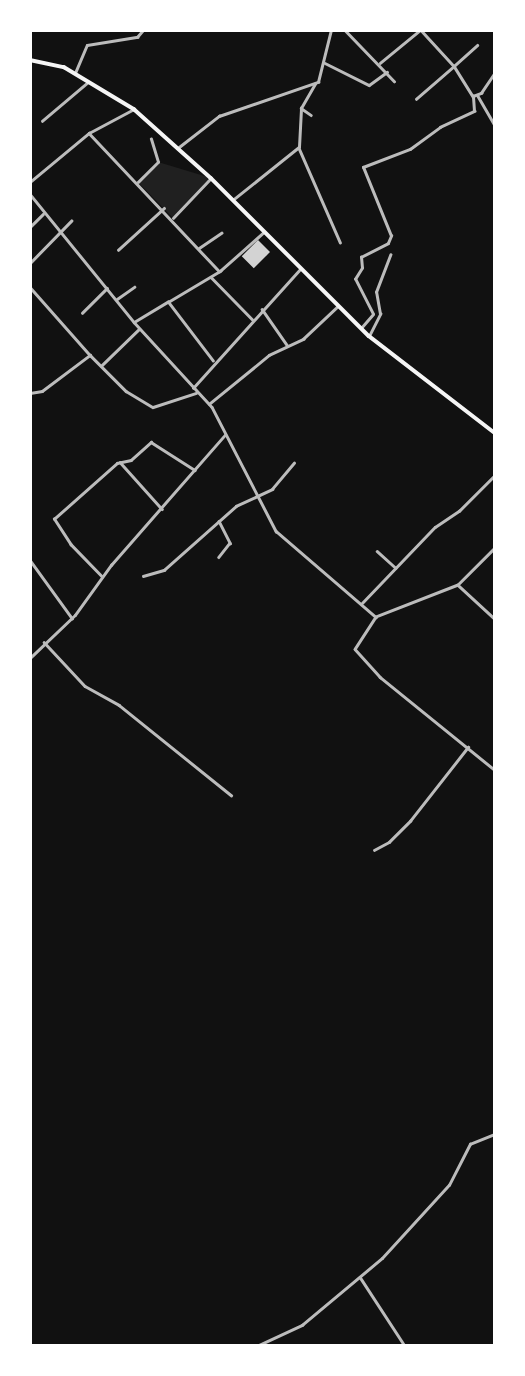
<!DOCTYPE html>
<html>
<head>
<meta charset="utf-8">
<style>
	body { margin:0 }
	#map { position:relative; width:525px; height:1376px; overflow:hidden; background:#111; font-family:"Open Sans",sans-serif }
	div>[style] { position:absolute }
	.green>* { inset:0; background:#202020 }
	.building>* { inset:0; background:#d3d3d3; transform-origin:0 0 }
	.minor>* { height:2.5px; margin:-1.25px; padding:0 1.25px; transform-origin:1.25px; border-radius:1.25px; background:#bcbcbc }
	.tertiary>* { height:2.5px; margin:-1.25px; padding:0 1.25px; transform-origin:1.25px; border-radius:1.25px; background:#bcbcbc }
	.trunk>* { height:3.5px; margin:-1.75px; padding:0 1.75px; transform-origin:1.75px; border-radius:1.75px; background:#f5f5f5 }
	span { translate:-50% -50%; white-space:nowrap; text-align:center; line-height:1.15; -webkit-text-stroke:7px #fff; paint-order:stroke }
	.frame { position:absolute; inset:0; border:32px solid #fff; pointer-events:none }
</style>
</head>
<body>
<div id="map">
	<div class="green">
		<i style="clip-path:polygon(158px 162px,211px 178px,173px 218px,138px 182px)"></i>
	</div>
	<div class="building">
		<i style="left:258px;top:240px;width:17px;height:23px;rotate:45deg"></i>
	</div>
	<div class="minor">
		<i style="left:345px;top:30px;width:71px;rotate:46.1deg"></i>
		<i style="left:421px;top:30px;width:49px;rotate:47.5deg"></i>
		<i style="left:454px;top:66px;width:31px;rotate:-42deg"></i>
		<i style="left:325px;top:63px;width:49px;rotate:26.6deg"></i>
		<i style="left:369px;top:85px;width:22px;rotate:-36deg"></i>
		<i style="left:380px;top:63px;width:52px;rotate:-39.5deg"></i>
		<i style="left:75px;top:73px;width:30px;rotate:-67deg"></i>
		<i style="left:87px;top:45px;width:51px;rotate:-9.1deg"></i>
		<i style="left:137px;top:37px;width:9px;rotate:-49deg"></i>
		<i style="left:478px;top:96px;width:34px;rotate:60deg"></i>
		<i style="left:416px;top:99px;width:50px;rotate:-41deg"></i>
		<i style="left:454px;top:66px;width:36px;rotate:58deg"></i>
		<i style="left:473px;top:96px;width:9px;rotate:-21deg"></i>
		<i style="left:481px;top:93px;width:25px;rotate:-56deg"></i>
		<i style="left:301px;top:108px;width:28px;rotate:-60deg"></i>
		<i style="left:42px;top:121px;width:60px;rotate:-40.3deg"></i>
		<i style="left:89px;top:133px;width:190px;rotate:46.7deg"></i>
		<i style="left:299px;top:148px;width:103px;rotate:66.4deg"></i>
		<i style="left:30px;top:182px;width:77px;rotate:-39.7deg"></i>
		<i style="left:89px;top:133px;width:51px;rotate:-28.1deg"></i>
		<i style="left:138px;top:182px;width:28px;rotate:-45deg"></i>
		<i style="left:158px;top:162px;width:24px;rotate:-107deg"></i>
		<i style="left:30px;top:194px;width:165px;rotate:50.9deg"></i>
		<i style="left:134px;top:322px;width:115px;rotate:47.5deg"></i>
		<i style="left:212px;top:407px;width:140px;rotate:62.7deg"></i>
		<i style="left:276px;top:531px;width:132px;rotate:40.7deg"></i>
		<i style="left:234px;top:199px;width:83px;rotate:-38.7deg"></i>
		<i style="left:299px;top:147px;width:39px;rotate:-87deg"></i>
		<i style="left:301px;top:108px;width:12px;rotate:35deg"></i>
		<i style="left:173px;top:218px;width:55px;rotate:-46.5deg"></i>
		<i style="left:30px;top:227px;width:18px;rotate:-45deg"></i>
		<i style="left:199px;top:248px;width:27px;rotate:-34deg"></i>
		<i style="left:118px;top:250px;width:62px;rotate:-42.4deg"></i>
		<i style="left:30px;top:263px;width:59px;rotate:-45.7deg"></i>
		<i style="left:211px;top:277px;width:59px;rotate:45.7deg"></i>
		<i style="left:30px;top:287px;width:91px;rotate:48.6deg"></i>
		<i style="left:117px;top:299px;width:21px;rotate:-35deg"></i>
		<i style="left:262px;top:309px;width:44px;rotate:55.2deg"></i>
		<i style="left:82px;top:313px;width:35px;rotate:-45deg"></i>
		<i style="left:134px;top:322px;width:39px;rotate:-31deg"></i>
		<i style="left:361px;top:328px;width:18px;rotate:-49deg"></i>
		<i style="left:373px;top:314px;width:39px;rotate:-117deg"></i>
		<i style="left:355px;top:279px;width:13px;rotate:-58deg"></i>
		<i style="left:362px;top:268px;width:11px;rotate:-95deg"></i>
		<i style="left:361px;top:257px;width:30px;rotate:-27deg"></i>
		<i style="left:388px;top:243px;width:8px;rotate:-67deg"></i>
		<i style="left:391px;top:236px;width:74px;rotate:-112.1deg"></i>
		<i style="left:363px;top:167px;width:50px;rotate:-21deg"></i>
		<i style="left:410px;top:149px;width:37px;rotate:-36deg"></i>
		<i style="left:440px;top:127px;width:38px;rotate:-25deg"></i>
		<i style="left:474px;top:111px;width:15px;rotate:-94deg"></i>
		<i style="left:369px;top:336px;width:25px;rotate:-63deg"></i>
		<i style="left:380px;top:314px;width:22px;rotate:-100deg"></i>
		<i style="left:376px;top:292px;width:40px;rotate:-69deg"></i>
		<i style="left:213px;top:361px;width:74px;rotate:-127.3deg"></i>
		<i style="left:168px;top:302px;width:61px;rotate:-30.8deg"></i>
		<i style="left:220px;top:271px;width:59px;rotate:-41.6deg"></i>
		<i style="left:101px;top:366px;width:53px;rotate:-44.2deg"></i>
		<i style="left:193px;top:388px;width:160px;rotate:-48deg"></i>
		<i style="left:30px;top:393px;width:12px;rotate:-9deg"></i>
		<i style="left:42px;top:391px;width:60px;rotate:-36.9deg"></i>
		<i style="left:90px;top:355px;width:51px;rotate:45deg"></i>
		<i style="left:126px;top:391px;width:31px;rotate:31deg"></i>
		<i style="left:153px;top:407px;width:45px;rotate:-18deg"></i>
		<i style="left:209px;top:404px;width:77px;rotate:-39.2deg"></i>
		<i style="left:269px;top:355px;width:38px;rotate:-25deg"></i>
		<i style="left:303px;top:339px;width:48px;rotate:-43.3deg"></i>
		<i style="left:120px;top:462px;width:63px;rotate:48.2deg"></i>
		<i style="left:219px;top:521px;width:25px;rotate:63deg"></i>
		<i style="left:230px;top:543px;width:18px;rotate:128deg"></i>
		<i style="left:495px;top:548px;width:52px;rotate:135deg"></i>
		<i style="left:458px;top:585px;width:88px;rotate:158.7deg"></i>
		<i style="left:376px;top:617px;width:38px;rotate:123deg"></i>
		<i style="left:355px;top:649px;width:38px;rotate:48deg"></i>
		<i style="left:380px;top:677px;width:148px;rotate:39deg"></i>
		<i style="left:377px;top:551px;width:25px;rotate:42deg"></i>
		<i style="left:30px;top:560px;width:72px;rotate:54.1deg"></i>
		<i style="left:143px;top:576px;width:22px;rotate:-16deg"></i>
		<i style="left:164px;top:570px;width:96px;rotate:-41.6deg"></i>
		<i style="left:236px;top:506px;width:40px;rotate:-25deg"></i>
		<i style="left:272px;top:489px;width:34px;rotate:-50deg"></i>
		<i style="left:102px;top:577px;width:45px;rotate:-134.1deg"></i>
		<i style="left:71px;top:545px;width:31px;rotate:-123deg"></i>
		<i style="left:54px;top:519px;width:84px;rotate:-41.6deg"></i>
		<i style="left:117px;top:463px;width:14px;rotate:-12deg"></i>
		<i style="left:131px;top:460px;width:27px;rotate:-42deg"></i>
		<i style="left:151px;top:442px;width:52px;rotate:32.5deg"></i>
		<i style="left:458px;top:585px;width:50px;rotate:42.6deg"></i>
		<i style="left:362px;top:603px;width:105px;rotate:-46.2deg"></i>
		<i style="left:435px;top:527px;width:29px;rotate:-34deg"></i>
		<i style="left:459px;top:511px;width:51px;rotate:-45deg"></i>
		<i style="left:44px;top:642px;width:60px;rotate:47deg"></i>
		<i style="left:85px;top:686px;width:39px;rotate:29deg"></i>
		<i style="left:119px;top:705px;width:144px;rotate:38.8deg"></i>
		<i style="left:30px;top:658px;width:62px;rotate:-43.7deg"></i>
		<i style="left:75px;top:615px;width:62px;rotate:-54.2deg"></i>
		<i style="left:111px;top:565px;width:173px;rotate:-48.8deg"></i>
		<i style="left:374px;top:850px;width:17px;rotate:-28deg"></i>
		<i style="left:389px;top:842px;width:30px;rotate:-45deg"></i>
		<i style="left:410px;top:821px;width:94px;rotate:-51.9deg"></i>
		<i style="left:360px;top:1277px;width:82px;rotate:56.9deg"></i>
		<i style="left:257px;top:1346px;width:50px;rotate:-25deg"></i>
		<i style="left:302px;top:1325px;width:104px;rotate:-39.9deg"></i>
		<i style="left:382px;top:1258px;width:99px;rotate:-47.5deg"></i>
		<i style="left:449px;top:1185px;width:46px;rotate:-62.9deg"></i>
		<i style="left:470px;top:1144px;width:27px;rotate:-22deg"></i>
	</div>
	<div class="tertiary">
		<i style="left:179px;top:147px;width:51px;rotate:-37.8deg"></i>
		<i style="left:219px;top:116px;width:105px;rotate:-19deg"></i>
		<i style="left:318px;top:82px;width:54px;rotate:-76deg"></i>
	</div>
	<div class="trunk">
		<i style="left:30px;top:60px;width:35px;rotate:12deg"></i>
		<i style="left:64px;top:67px;width:82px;rotate:31deg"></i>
		<i style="left:134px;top:109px;width:103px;rotate:41.9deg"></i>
		<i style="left:211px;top:178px;width:223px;rotate:45deg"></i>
		<i style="left:369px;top:336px;width:159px;rotate:37.6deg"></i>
	</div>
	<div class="frame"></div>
</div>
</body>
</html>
